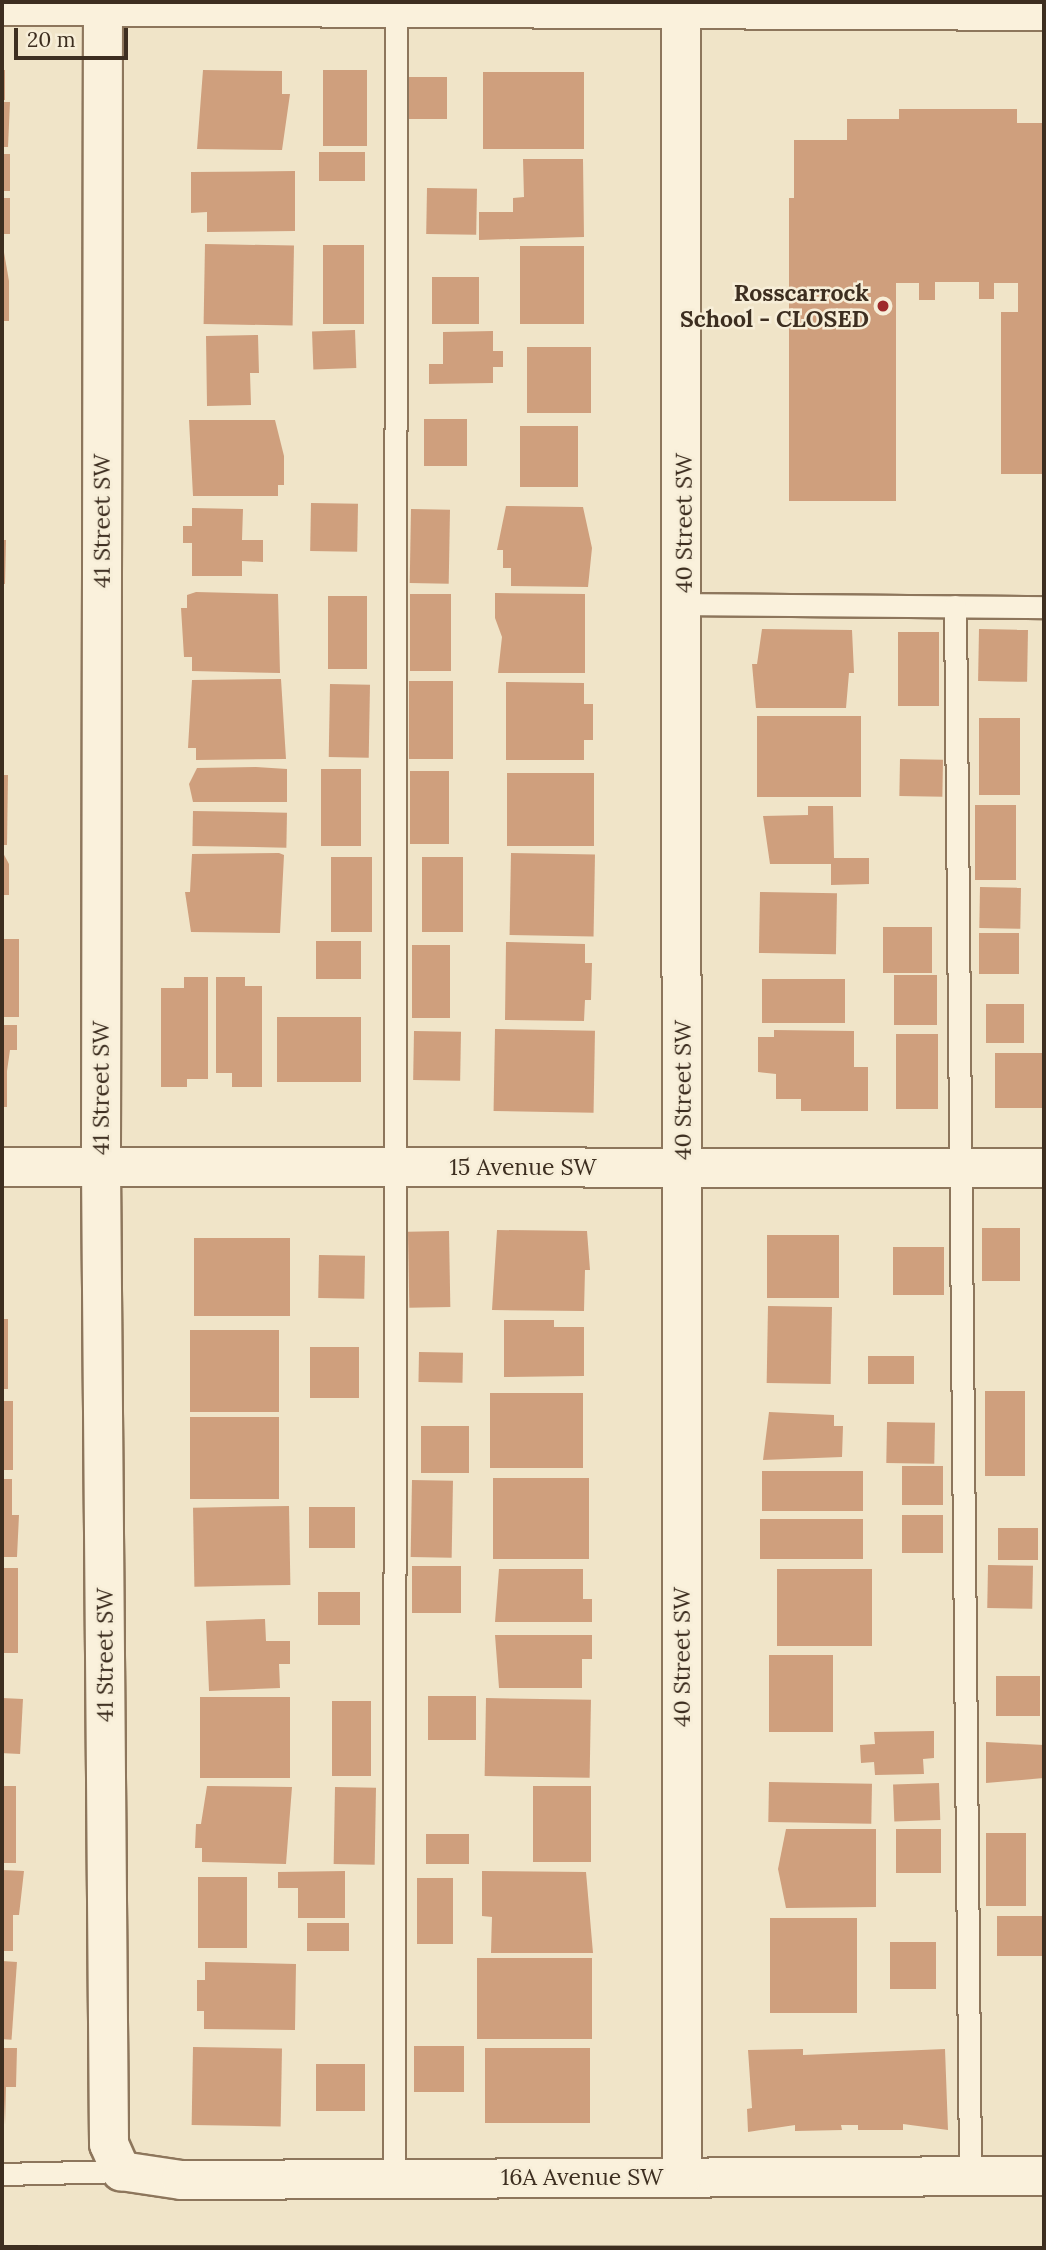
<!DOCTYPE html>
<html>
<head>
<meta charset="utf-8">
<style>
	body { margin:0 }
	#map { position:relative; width:1046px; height:2250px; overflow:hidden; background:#f0e4c8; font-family:Lora,serif }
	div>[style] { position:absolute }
	.building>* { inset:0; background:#cf9f7d; transform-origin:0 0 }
	.roads { filter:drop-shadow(2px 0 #8d765c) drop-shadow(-2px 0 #8d765c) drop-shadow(0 2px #8d765c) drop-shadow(0 -2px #8d765c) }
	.service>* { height:21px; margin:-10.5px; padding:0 10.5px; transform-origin:10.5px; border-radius:10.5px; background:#faf1dc }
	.minor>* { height:38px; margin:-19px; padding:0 19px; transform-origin:19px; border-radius:19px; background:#faf1dc }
	.tram>* { height:2px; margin:-1px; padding:0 1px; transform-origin:1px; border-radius:1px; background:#3d2e20 }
	.dots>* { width:19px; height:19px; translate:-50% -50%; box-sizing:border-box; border:4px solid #f7eed8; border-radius:50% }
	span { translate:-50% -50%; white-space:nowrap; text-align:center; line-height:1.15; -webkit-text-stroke:5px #f7eed8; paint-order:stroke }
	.poi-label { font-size:23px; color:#3d2e20; font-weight:700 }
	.right { translate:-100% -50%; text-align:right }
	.street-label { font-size:23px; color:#3d2e20 }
	.frame { position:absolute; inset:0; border:4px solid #3d2e20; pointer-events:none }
	.scale { position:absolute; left:14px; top:28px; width:114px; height:32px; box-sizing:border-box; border:4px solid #3d2e20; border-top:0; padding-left:9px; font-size:21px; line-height:24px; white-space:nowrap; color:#3d2e20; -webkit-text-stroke:5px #f7eed8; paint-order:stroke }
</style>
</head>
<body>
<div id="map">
	<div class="building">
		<i style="left:2px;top:70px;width:3px;height:30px"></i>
		<i style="clip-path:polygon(203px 70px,282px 71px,282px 94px,290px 94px,282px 150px,197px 149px)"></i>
		<i style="left:323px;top:70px;width:44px;height:76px"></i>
		<i style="left:483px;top:72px;width:101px;height:77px"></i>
		<i style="left:406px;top:77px;width:41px;height:42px"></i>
		<i style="clip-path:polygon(2px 102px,10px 102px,8px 147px,2px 147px)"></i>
		<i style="clip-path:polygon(899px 109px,1017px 109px,1017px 123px,1044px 123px,1044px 474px,1001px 474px,1001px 312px,1018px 312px,1018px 283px,994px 283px,994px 299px,979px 299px,979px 282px,935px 282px,935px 300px,919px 300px,919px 283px,896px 283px,896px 501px,789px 501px,789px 198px,794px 198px,794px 140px,847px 140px,847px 119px,899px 119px)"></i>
		<i style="left:319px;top:152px;width:46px;height:29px"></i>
		<i style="left:2px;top:154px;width:8px;height:37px"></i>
		<i style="clip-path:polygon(523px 159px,583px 159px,584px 237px,479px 240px,479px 212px,513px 212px,513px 198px,524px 197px)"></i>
		<i style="clip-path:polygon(295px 171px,295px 231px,207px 232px,207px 212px,191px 213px,191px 172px)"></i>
		<i style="left:427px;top:188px;width:50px;height:46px;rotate:1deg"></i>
		<i style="left:2px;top:198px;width:8px;height:36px"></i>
		<i style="clip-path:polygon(2px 241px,9px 281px,9px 321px,2px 321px)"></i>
		<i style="left:205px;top:244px;width:89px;height:80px;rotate:1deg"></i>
		<i style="left:323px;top:245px;width:41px;height:79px"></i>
		<i style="left:520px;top:246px;width:64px;height:78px"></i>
		<i style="left:432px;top:277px;width:47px;height:47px"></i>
		<i style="left:355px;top:330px;width:38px;height:43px;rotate:88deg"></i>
		<i style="clip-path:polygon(493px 331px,493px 351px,503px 351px,503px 367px,493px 367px,493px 383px,429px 384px,429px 364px,443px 364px,443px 332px)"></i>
		<i style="clip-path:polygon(258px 335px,259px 373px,250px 373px,251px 405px,207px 406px,206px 336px)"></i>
		<i style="left:527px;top:347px;width:64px;height:66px"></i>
		<i style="left:424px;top:419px;width:43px;height:47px"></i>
		<i style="clip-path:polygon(189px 420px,275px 420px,284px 456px,284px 485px,278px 485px,278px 496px,193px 496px)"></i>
		<i style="left:520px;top:426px;width:58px;height:61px"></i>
		<i style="left:311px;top:503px;width:47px;height:48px;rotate:1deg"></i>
		<i style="clip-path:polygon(506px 506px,583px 507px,592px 548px,588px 587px,511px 586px,511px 568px,503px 568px,503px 550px,497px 550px)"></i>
		<i style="clip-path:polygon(192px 508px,243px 509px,242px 540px,263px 540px,263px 562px,242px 561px,242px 576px,192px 576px,192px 543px,183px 543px,183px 526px,192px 526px)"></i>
		<i style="left:411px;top:509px;width:39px;height:74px;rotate:1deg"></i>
		<i style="clip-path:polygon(2px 540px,6px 540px,5px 584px,2px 584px)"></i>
		<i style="clip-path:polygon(196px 592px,278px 594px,280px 673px,192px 671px,192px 657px,184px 657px,181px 608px,187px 608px,187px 595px)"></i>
		<i style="clip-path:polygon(495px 593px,585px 594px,585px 673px,498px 673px,502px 637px,495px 618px)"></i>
		<i style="left:451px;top:594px;width:77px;height:41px;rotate:90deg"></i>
		<i style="left:328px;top:596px;width:39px;height:73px"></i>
		<i style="clip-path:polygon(762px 629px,852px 630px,854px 673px,849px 673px,846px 708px,756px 708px,752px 664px,757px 664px)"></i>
		<i style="left:979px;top:629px;width:49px;height:52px;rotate:1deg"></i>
		<i style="left:898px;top:632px;width:41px;height:74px"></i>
		<i style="clip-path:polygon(281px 679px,286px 759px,196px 760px,196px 748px,188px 748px,192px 680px)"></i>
		<i style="left:409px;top:681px;width:44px;height:78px"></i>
		<i style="clip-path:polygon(506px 682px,584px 683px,584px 704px,593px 704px,593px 740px,584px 740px,584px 760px,506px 760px)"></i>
		<i style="left:330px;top:684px;width:40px;height:73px;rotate:1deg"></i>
		<i style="left:757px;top:716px;width:104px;height:81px"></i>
		<i style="left:1020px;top:718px;width:77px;height:41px;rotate:90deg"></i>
		<i style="left:900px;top:759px;width:43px;height:37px;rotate:1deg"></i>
		<i style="clip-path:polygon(256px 767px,287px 769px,287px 802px,193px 802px,189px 784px,197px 768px)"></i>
		<i style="left:361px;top:769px;width:77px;height:40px;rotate:90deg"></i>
		<i style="left:410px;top:771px;width:39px;height:73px"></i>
		<i style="left:507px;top:773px;width:87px;height:73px"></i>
		<i style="clip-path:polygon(2px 775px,8px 775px,7px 845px,2px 845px)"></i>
		<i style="left:975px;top:805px;width:41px;height:75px"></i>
		<i style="clip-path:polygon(808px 806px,833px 806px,834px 858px,869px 858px,869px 884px,831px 885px,831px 864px,770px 864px,763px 816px,808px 815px)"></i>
		<i style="left:193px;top:811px;width:94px;height:35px;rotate:1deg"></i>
		<i style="clip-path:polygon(2px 851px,9px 864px,9px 895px,2px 895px)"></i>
		<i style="clip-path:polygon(279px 853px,284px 855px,280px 933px,191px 932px,185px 892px,190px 892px,192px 854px)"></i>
		<i style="left:511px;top:853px;width:84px;height:82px;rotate:1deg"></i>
		<i style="left:331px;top:857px;width:41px;height:75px"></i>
		<i style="left:422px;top:857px;width:41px;height:75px"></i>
		<i style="left:980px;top:887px;width:41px;height:41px;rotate:1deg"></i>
		<i style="left:760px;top:892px;width:77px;height:61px;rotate:1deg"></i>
		<i style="left:883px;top:927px;width:49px;height:46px"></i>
		<i style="left:979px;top:933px;width:40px;height:41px"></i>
		<i style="left:2px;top:939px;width:17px;height:78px"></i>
		<i style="left:316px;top:941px;width:45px;height:38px"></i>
		<i style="clip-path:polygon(506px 942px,585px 944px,585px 963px,592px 963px,591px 1000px,585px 1000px,584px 1021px,505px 1020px)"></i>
		<i style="left:412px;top:945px;width:38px;height:73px"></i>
		<i style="left:937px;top:975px;width:50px;height:43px;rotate:90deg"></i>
		<i style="clip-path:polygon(184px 977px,208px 977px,208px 1079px,187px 1079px,187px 1087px,161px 1087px,161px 988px,184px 988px)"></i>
		<i style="clip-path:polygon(216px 977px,245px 977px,245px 986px,262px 986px,262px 1087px,232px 1087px,232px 1073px,216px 1073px)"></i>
		<i style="left:762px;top:979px;width:83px;height:44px"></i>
		<i style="left:986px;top:1004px;width:38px;height:39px"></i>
		<i style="left:277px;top:1017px;width:84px;height:65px"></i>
		<i style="clip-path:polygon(2px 1025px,17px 1025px,17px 1050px,10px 1050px,7px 1071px,7px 1107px,2px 1107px)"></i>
		<i style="left:495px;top:1029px;width:100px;height:82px;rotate:1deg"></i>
		<i style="clip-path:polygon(774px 1030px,854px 1031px,854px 1067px,868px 1067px,868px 1111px,801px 1111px,801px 1099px,776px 1099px,776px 1074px,758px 1072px,758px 1037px,774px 1037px)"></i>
		<i style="left:414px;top:1031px;width:47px;height:49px;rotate:1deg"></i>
		<i style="left:896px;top:1034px;width:42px;height:75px"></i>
		<i style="left:1044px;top:1053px;width:55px;height:49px;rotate:90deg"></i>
		<i style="left:982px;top:1228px;width:38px;height:53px"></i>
		<i style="clip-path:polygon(497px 1230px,587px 1231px,590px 1270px,585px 1270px,584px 1311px,492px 1310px)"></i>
		<i style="left:449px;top:1231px;width:76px;height:41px;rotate:89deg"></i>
		<i style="left:767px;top:1235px;width:72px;height:63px"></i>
		<i style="left:194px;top:1238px;width:96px;height:78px"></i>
		<i style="left:893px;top:1247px;width:51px;height:48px"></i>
		<i style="left:319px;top:1255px;width:46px;height:43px;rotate:1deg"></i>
		<i style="left:768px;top:1306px;width:64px;height:77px;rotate:1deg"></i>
		<i style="left:2px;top:1319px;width:6px;height:70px"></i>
		<i style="clip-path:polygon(504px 1320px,554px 1320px,554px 1327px,584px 1327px,584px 1376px,504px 1377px)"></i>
		<i style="left:190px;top:1330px;width:89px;height:82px"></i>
		<i style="left:310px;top:1347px;width:49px;height:51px"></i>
		<i style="left:419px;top:1352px;width:44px;height:30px;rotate:1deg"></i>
		<i style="left:868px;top:1356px;width:46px;height:28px"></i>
		<i style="left:985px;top:1391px;width:40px;height:85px"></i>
		<i style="left:490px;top:1393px;width:93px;height:75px"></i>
		<i style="left:2px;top:1401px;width:11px;height:69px"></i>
		<i style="clip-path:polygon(769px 1412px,834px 1415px,834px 1426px,843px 1426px,842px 1457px,763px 1460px)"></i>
		<i style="left:190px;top:1417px;width:89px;height:82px"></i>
		<i style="left:887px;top:1422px;width:48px;height:41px;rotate:1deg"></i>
		<i style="left:469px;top:1426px;width:47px;height:48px;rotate:90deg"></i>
		<i style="left:902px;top:1466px;width:41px;height:39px"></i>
		<i style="left:762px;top:1471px;width:101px;height:40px"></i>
		<i style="left:493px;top:1478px;width:96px;height:81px"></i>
		<i style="clip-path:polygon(2px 1479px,12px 1479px,12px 1515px,19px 1515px,17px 1557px,2px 1557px)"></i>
		<i style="left:412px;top:1480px;width:41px;height:77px;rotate:1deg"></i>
		<i style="left:289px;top:1506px;width:79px;height:96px;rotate:89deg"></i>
		<i style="left:309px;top:1507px;width:46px;height:41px"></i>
		<i style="left:902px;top:1515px;width:41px;height:38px"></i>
		<i style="left:760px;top:1519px;width:103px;height:40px"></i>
		<i style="left:1038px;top:1528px;width:32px;height:40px;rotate:90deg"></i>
		<i style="left:988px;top:1565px;width:45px;height:43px;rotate:1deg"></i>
		<i style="left:412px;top:1566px;width:49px;height:47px"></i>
		<i style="left:2px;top:1568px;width:16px;height:85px"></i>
		<i style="clip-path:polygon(499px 1569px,583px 1569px,583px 1599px,592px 1599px,592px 1622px,495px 1622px)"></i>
		<i style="left:777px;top:1569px;width:95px;height:77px"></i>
		<i style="left:318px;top:1592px;width:42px;height:33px"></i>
		<i style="clip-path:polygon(265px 1619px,266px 1641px,290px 1641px,290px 1664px,279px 1664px,280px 1688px,209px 1691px,206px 1621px)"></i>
		<i style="clip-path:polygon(495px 1635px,592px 1635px,592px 1659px,582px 1659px,582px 1688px,499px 1688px)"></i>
		<i style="left:769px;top:1655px;width:64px;height:77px"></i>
		<i style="left:996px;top:1676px;width:44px;height:40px"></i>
		<i style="left:428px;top:1696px;width:48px;height:44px"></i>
		<i style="left:200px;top:1697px;width:90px;height:81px"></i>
		<i style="left:2px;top:1698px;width:21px;height:55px;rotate:3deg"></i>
		<i style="left:486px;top:1698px;width:105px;height:78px;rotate:1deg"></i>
		<i style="left:332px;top:1701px;width:39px;height:75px"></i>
		<i style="clip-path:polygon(934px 1731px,934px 1758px,923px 1759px,924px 1774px,875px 1775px,874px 1762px,861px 1763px,860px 1745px,875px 1744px,874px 1732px)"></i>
		<i style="clip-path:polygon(986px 1742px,1044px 1745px,1044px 1778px,986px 1783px)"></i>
		<i style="left:769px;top:1782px;width:103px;height:40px;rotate:1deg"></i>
		<i style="left:939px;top:1783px;width:37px;height:46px;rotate:88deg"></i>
		<i style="left:2px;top:1786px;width:14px;height:77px"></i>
		<i style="clip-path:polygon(207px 1786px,292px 1787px,286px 1864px,202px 1862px,202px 1848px,195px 1848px,196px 1824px,201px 1824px)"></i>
		<i style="left:591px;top:1786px;width:76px;height:58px;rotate:90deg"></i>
		<i style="left:335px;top:1787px;width:41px;height:77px;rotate:1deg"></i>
		<i style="clip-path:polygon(786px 1829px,876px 1829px,876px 1907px,786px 1908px,778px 1869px)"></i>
		<i style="left:896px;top:1829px;width:45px;height:44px"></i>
		<i style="left:986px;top:1833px;width:40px;height:73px"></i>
		<i style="left:426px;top:1834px;width:43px;height:30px"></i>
		<i style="clip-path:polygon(2px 1870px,24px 1871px,19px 1915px,13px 1915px,13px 1951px,2px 1951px)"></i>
		<i style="clip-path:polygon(345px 1871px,345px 1918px,298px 1918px,298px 1888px,278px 1888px,278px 1872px)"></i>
		<i style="clip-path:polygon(482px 1871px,586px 1872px,593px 1953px,491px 1953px,492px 1917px,482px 1916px)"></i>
		<i style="left:198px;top:1877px;width:49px;height:71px"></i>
		<i style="left:417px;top:1878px;width:36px;height:66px"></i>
		<i style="left:997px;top:1916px;width:47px;height:40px"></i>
		<i style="left:770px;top:1918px;width:87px;height:95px"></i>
		<i style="left:307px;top:1923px;width:42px;height:28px"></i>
		<i style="left:890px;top:1942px;width:46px;height:47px"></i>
		<i style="left:477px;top:1958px;width:115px;height:81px"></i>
		<i style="left:2px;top:1961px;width:15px;height:78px;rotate:4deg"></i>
		<i style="clip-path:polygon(205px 1962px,296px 1964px,295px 2030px,204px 2029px,204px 2011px,197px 2011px,197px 1980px,205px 1980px)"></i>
		<i style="left:414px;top:2046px;width:50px;height:46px"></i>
		<i style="left:193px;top:2047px;width:89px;height:78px;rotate:1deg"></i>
		<i style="clip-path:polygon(2px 2048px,17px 2048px,16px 2087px,6px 2087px,5px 2125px)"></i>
		<i style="left:485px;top:2048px;width:105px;height:75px"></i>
		<i style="clip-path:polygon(803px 2049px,803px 2055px,945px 2049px,948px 2130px,903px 2124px,903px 2130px,858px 2130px,858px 2125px,841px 2125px,842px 2130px,795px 2131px,795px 2125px,748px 2132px,747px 2109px,752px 2108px,748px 2050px)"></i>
		<i style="left:316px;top:2064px;width:49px;height:47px"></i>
	</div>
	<div class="roads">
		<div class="service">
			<i style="left:684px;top:604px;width:360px;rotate:0.5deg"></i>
			<i style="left:955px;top:606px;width:1570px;rotate:89.45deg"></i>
			<i style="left:2px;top:2174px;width:119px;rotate:-1.4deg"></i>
			<i style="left:394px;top:2177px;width:2175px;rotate:-89.95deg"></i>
		</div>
		<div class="minor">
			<i style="left:103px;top:2px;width:1165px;rotate:90.1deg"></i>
			<i style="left:101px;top:1167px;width:977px;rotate:89.53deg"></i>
			<i style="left:109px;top:2144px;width:30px;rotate:66deg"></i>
			<i style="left:121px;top:2171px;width:61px;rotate:8.5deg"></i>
			<i style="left:181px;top:2180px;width:863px;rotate:-0.27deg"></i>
			<i style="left:681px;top:2px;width:2175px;rotate:89.97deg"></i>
			<i style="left:2px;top:6px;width:1042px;rotate:0.27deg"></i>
			<i style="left:2px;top:1167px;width:1042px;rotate:0.05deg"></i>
		</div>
	</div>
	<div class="tram">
		<i style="left:2px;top:2246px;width:1042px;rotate:0.05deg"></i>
	</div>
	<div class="dots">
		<i style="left:883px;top:306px;background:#9e2a2b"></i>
	</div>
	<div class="poi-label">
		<span class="right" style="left:869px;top:306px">Rosscarrock<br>School - CLOSED</span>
	</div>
	<div class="street-label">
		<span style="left:102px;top:521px;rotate:-90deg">41 Street SW</span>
		<span style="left:684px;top:523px;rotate:-90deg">40 Street SW</span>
		<span style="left:101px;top:1088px;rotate:-90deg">41 Street SW</span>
		<span style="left:683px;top:1090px;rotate:-90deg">40 Street SW</span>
		<span style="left:523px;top:1167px">15 Avenue SW</span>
		<span style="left:105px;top:1655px;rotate:-90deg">41 Street SW</span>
		<span style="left:682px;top:1657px;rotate:-90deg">40 Street SW</span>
		<span style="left:582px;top:2177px">16A Avenue SW</span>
	</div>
	<div class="frame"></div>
	<div class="scale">20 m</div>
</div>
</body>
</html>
